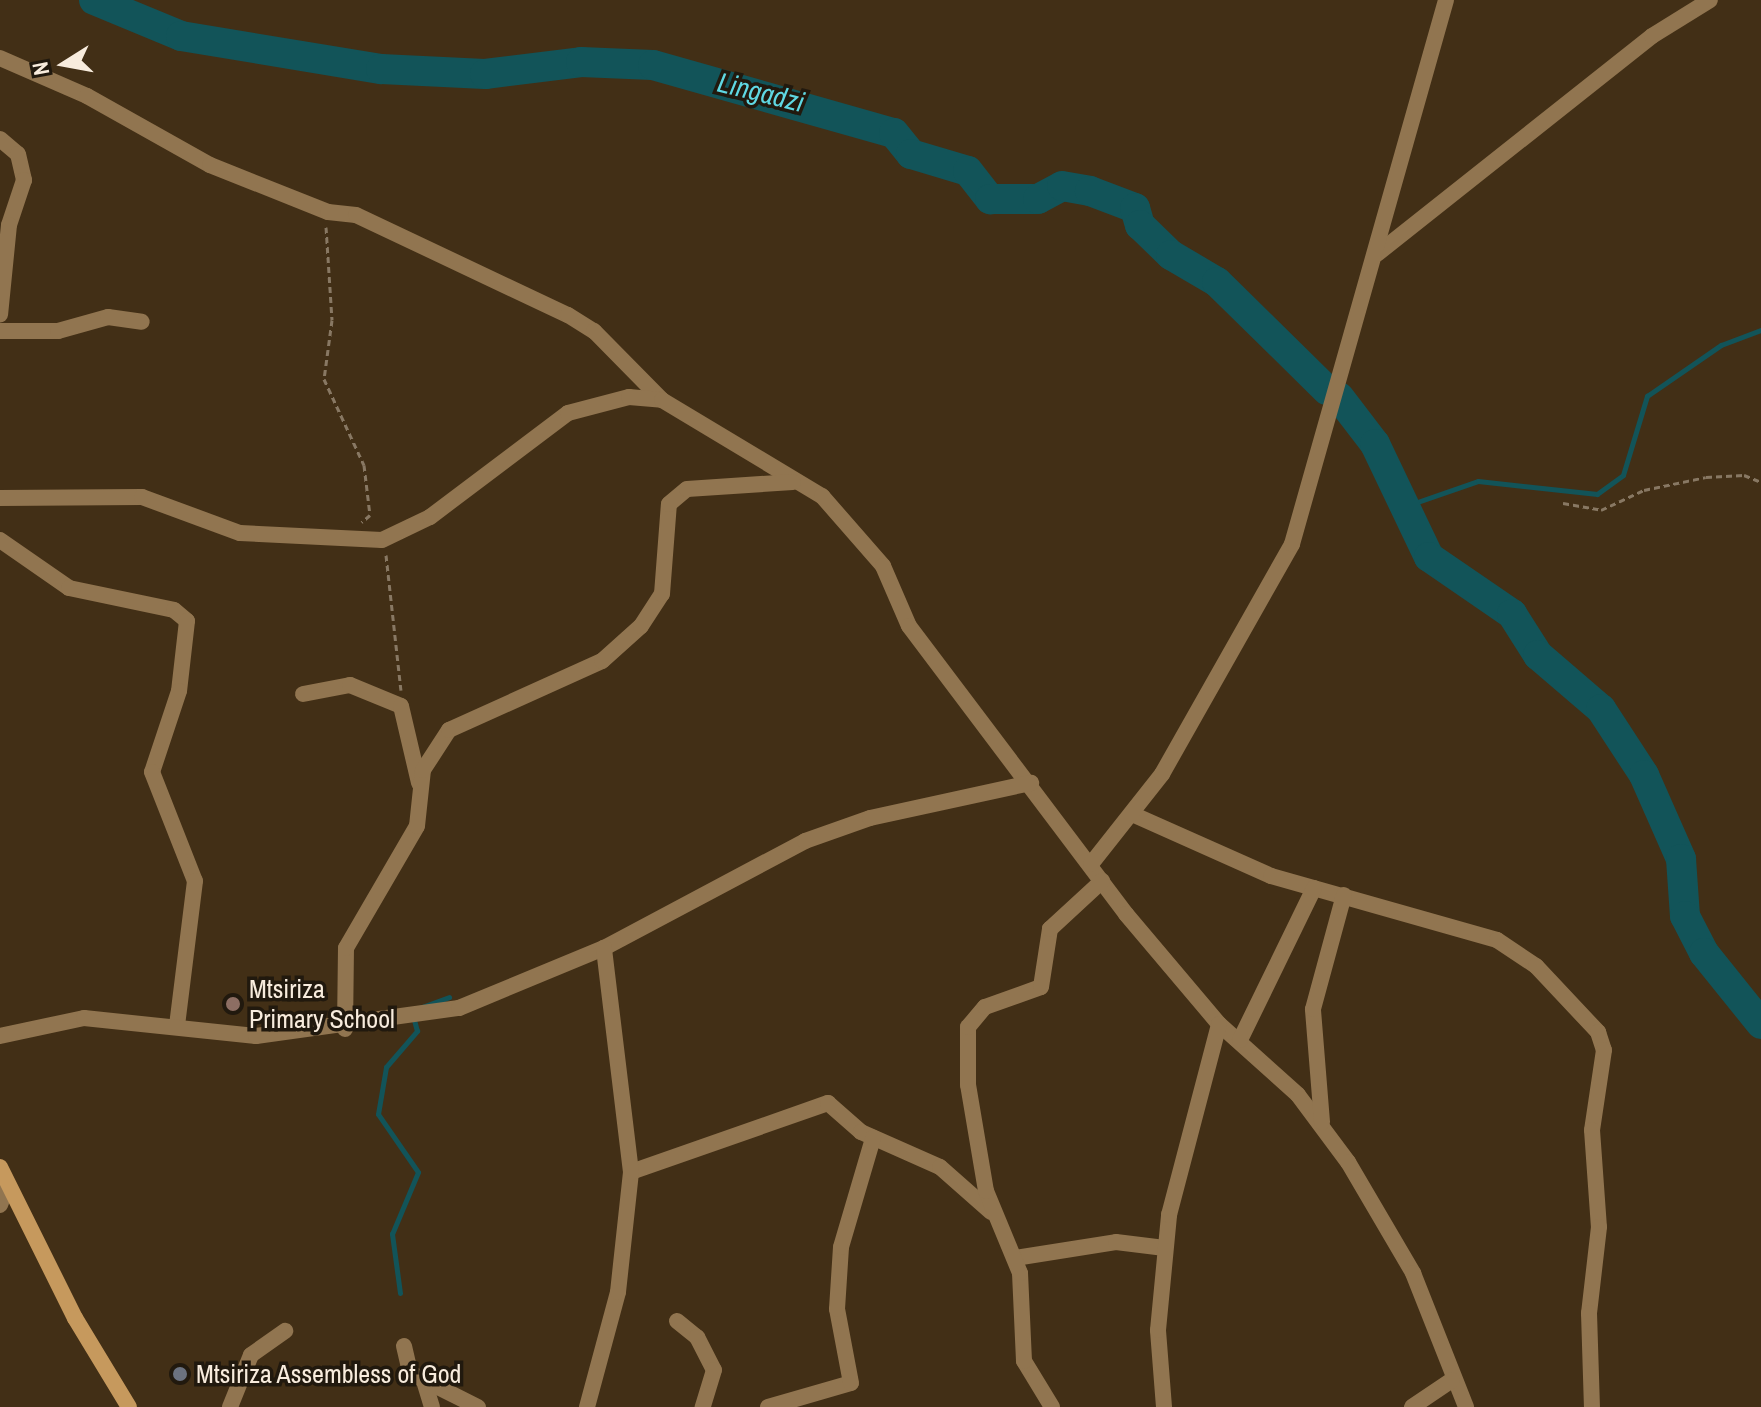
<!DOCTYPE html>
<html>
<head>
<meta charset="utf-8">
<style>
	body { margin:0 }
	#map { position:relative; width:1761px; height:1407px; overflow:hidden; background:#422f16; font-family:"Archivo Narrow",sans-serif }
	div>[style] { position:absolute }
	.stream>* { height:5px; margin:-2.5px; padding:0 2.5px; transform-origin:2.5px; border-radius:2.5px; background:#125459 }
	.river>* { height:30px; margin:-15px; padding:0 15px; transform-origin:15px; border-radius:15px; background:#125459 }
	.path>* { height:3px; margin-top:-1.5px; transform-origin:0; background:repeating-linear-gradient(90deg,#887863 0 6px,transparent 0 10px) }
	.street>* { height:16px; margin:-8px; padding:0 8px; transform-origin:8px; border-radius:8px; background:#917550 }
	.secondary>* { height:16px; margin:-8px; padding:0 8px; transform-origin:8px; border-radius:8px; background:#c6995d }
	.dots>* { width:22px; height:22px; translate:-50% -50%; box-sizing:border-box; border:4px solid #21190e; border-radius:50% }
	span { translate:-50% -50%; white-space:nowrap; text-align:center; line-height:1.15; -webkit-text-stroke:7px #21190e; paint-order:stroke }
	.poi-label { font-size:26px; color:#f8ecdd }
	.left { translate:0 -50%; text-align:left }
	.water-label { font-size:28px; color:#5fd8e3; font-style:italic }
	.north { position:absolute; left:24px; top:24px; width:80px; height:80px; -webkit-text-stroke:6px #21190e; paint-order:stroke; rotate:259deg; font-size:22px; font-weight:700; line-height:32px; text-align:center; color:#f8ecdd }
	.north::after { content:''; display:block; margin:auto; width:28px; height:36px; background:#f8ecdd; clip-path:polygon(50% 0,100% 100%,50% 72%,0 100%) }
</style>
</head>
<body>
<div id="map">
	<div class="stream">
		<i style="left:1403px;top:507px;width:79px;rotate:-19.1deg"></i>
		<i style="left:1478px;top:481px;width:120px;rotate:6.2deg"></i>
		<i style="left:1597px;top:494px;width:32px;rotate:-36deg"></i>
		<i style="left:1623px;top:475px;width:83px;rotate:-73.1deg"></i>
		<i style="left:1647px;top:396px;width:90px;rotate:-34.6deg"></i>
		<i style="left:1721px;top:345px;width:43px;rotate:-20.6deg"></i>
		<i style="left:419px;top:1008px;width:32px;rotate:-20deg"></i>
		<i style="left:400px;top:1293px;width:60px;rotate:-97.7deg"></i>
		<i style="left:392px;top:1234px;width:67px;rotate:-67.2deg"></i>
		<i style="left:418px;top:1172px;width:70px;rotate:-124.6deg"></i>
		<i style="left:378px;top:1114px;width:48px;rotate:-80.3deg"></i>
		<i style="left:386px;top:1067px;width:48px;rotate:-49.3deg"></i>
		<i style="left:417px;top:1031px;width:16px;rotate:-105deg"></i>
	</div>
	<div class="river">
		<i style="left:94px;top:0;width:94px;rotate:22.5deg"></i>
		<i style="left:181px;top:36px;width:203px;rotate:9.4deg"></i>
		<i style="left:381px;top:69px;width:104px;rotate:2.8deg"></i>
		<i style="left:485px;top:74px;width:97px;rotate:-7.1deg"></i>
		<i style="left:581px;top:62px;width:72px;rotate:2.4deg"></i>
		<i style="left:653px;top:65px;width:250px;rotate:15.8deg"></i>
		<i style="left:894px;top:133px;width:27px;rotate:51deg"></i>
		<i style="left:911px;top:154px;width:59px;rotate:16.6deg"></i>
		<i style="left:968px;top:171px;width:36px;rotate:52deg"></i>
		<i style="left:990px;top:199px;width:48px"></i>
		<i style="left:1038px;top:199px;width:27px;rotate:-28deg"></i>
		<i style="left:1062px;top:186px;width:28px;rotate:10deg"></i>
		<i style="left:1090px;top:191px;width:48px;rotate:20.7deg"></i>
		<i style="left:1135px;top:208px;width:18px;rotate:74deg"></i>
		<i style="left:1140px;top:225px;width:43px;rotate:44.1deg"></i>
		<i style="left:1171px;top:255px;width:53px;rotate:30.4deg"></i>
		<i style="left:1217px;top:282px;width:154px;rotate:44.5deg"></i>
		<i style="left:1339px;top:397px;width:59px;rotate:52.5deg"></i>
		<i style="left:1375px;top:444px;width:125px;rotate:64.5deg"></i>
		<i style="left:1429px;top:557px;width:101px;rotate:34.5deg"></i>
		<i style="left:1512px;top:614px;width:49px;rotate:57.6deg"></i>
		<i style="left:1538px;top:655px;width:83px;rotate:40.6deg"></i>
		<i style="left:1601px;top:709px;width:79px;rotate:56.9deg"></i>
		<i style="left:1644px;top:775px;width:92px;rotate:66.2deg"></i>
		<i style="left:1681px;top:859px;width:57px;rotate:86deg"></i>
		<i style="left:1685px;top:916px;width:42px;rotate:62.8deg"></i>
		<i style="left:1704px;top:953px;width:91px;rotate:51.2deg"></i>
	</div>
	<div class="path">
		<i style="left:326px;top:227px;width:93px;rotate:86.3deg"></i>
		<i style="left:332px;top:320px;width:60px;rotate:97.7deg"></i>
		<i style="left:324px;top:379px;width:95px;rotate:65.1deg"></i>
		<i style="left:364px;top:465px;width:50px;rotate:83.2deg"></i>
		<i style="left:370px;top:515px;width:11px;rotate:139deg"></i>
		<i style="left:1563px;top:503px;width:39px;rotate:10deg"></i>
		<i style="left:1601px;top:510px;width:47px;rotate:-24.9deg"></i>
		<i style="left:1644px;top:490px;width:63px;rotate:-11.8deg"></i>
		<i style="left:1706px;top:477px;width:38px;rotate:-3deg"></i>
		<i style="left:1744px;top:475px;width:18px;rotate:22deg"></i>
		<i style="left:386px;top:555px;width:136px;rotate:83.7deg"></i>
	</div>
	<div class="street">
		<i style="left:0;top:58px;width:95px;rotate:23.6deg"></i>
		<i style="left:87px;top:96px;width:141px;rotate:29.3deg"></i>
		<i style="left:210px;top:165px;width:127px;rotate:21.7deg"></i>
		<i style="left:328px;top:212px;width:28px;rotate:6deg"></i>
		<i style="left:356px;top:215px;width:234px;rotate:25.3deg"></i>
		<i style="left:568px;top:315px;width:31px;rotate:32deg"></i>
		<i style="left:594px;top:331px;width:97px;rotate:45.4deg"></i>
		<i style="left:0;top:139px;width:23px;rotate:40deg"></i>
		<i style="left:18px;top:154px;width:27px;rotate:77deg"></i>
		<i style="left:24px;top:180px;width:47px;rotate:108.4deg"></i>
		<i style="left:9px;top:225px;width:90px;rotate:95.7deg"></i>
		<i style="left:1377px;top:254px;width:351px;rotate:-38.4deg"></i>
		<i style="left:1652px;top:36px;width:68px;rotate:-31.8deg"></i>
		<i style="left:0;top:331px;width:58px"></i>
		<i style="left:58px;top:331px;width:52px;rotate:-15.6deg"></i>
		<i style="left:108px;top:317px;width:34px;rotate:8deg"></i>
		<i style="left:0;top:498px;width:142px;rotate:-0.4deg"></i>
		<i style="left:142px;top:497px;width:104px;rotate:20.2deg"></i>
		<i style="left:240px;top:533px;width:142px;rotate:2.8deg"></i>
		<i style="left:382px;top:540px;width:53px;rotate:-25.6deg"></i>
		<i style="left:430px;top:517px;width:173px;rotate:-37deg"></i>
		<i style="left:568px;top:413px;width:63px;rotate:-14.7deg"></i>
		<i style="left:629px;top:397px;width:33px;rotate:5deg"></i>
		<i style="left:662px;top:400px;width:187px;rotate:31deg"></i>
		<i style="left:822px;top:496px;width:93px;rotate:48.9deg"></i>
		<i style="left:883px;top:566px;width:65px;rotate:66.6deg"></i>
		<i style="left:909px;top:626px;width:361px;rotate:53deg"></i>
		<i style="left:1126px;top:914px;width:144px;rotate:49.8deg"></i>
		<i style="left:1219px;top:1024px;width:106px;rotate:41.9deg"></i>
		<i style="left:1298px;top:1095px;width:84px;rotate:53.3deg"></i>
		<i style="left:1348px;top:1162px;width:129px;rotate:59.6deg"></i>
		<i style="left:1413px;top:1273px;width:144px;rotate:68.4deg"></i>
		<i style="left:0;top:540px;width:84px;rotate:34.8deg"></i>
		<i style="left:69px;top:588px;width:107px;rotate:11.8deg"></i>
		<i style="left:174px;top:610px;width:17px;rotate:40deg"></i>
		<i style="left:187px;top:621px;width:70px;rotate:96.5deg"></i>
		<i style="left:179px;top:691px;width:85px;rotate:108.4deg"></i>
		<i style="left:152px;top:772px;width:117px;rotate:68.5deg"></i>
		<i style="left:195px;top:881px;width:146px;rotate:97.1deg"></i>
		<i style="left:303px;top:694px;width:48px;rotate:-10.8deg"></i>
		<i style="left:350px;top:685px;width:55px;rotate:22.4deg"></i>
		<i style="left:401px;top:706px;width:79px;rotate:76.8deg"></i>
		<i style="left:1132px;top:814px;width:152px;rotate:24deg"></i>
		<i style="left:1271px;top:876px;width:235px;rotate:15.8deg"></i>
		<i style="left:1497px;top:940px;width:47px;rotate:33.7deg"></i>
		<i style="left:1536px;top:966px;width:91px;rotate:46.8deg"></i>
		<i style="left:1598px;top:1032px;width:19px;rotate:72deg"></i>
		<i style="left:1604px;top:1050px;width:81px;rotate:98.5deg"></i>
		<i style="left:1592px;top:1130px;width:97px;rotate:85.9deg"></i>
		<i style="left:1599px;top:1227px;width:87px;rotate:96.6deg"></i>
		<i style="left:1589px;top:1313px;width:94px;rotate:88.2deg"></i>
		<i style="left:1091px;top:864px;width:115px;rotate:-51.7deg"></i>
		<i style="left:1162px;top:774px;width:264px;rotate:-60.5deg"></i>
		<i style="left:1292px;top:544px;width:565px;rotate:-74.19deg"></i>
		<i style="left:345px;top:1029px;width:81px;rotate:-89.3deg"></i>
		<i style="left:346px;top:948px;width:141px;rotate:-59.8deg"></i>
		<i style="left:417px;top:826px;width:56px;rotate:-83.9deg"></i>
		<i style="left:423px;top:770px;width:48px;rotate:-57deg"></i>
		<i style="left:449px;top:730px;width:168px;rotate:-24.3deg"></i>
		<i style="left:602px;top:661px;width:52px;rotate:-41.9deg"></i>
		<i style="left:641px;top:626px;width:38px;rotate:-57deg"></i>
		<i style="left:662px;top:594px;width:90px;rotate:-85.6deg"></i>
		<i style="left:669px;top:504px;width:23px;rotate:-40deg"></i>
		<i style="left:687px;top:489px;width:106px;rotate:-3.8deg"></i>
		<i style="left:0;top:1036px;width:86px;rotate:-12.1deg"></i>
		<i style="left:84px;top:1018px;width:173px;rotate:6deg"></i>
		<i style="left:256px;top:1036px;width:205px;rotate:-7.9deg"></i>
		<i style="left:459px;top:1008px;width:157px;rotate:-22.5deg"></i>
		<i style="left:604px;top:948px;width:228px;rotate:-28deg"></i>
		<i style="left:805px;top:841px;width:69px;rotate:-19.5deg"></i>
		<i style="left:870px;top:818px;width:165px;rotate:-12.3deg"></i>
		<i style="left:1240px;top:1040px;width:169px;rotate:-64deg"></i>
		<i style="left:1322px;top:1122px;width:113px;rotate:-94.6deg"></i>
		<i style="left:1313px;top:1009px;width:118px;rotate:-74.8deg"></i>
		<i style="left:631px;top:1172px;width:209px;rotate:-19.3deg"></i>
		<i style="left:828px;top:1103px;width:44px;rotate:41.3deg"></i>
		<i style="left:861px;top:1132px;width:86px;rotate:23.9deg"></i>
		<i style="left:940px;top:1167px;width:68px;rotate:41.4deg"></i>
		<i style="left:0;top:1205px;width:22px;rotate:-69deg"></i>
		<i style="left:1015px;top:1258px;width:102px;rotate:-9deg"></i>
		<i style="left:1116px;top:1242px;width:49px;rotate:7deg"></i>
		<i style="left:677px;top:1321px;width:26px;rotate:39deg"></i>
		<i style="left:697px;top:1337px;width:37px;rotate:63deg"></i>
		<i style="left:714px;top:1370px;width:39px;rotate:107deg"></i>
		<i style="left:404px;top:1346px;width:28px;rotate:77deg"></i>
		<i style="left:410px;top:1373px;width:76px;rotate:26.6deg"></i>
		<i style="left:424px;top:1381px;width:27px;rotate:73deg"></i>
		<i style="left:230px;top:1407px;width:56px;rotate:-68deg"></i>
		<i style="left:251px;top:1355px;width:42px;rotate:-35.2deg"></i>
		<i style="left:587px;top:1407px;width:119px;rotate:-74.9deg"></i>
		<i style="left:618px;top:1292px;width:121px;rotate:-83.8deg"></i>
		<i style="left:631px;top:1172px;width:226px;rotate:-96.9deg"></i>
		<i style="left:768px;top:1407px;width:86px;rotate:-16.1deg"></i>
		<i style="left:851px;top:1383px;width:75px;rotate:-100.7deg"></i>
		<i style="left:837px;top:1309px;width:62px;rotate:-86.3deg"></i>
		<i style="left:841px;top:1247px;width:114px;rotate:-73.6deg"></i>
		<i style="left:1052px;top:1407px;width:54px;rotate:-121.3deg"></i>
		<i style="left:1024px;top:1361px;width:88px;rotate:-92.6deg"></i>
		<i style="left:1020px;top:1273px;width:89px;rotate:-112.5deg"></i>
		<i style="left:986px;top:1191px;width:108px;rotate:-99.6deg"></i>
		<i style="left:968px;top:1085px;width:58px;rotate:-90deg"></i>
		<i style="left:968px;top:1027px;width:26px;rotate:-50deg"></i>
		<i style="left:985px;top:1007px;width:59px;rotate:-19.7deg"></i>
		<i style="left:1041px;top:987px;width:59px;rotate:-81.2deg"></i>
		<i style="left:1050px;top:929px;width:71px;rotate:-42.7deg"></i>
		<i style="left:1164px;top:1407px;width:77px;rotate:-94.5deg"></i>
		<i style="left:1158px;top:1330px;width:116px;rotate:-84.5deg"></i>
		<i style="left:1169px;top:1215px;width:197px;rotate:-75.3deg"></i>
		<i style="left:1412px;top:1407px;width:48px;rotate:-34deg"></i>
	</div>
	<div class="secondary">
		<i style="left:0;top:1167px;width:169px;rotate:63.6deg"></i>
		<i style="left:75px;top:1318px;width:104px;rotate:58.8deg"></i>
	</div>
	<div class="dots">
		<i style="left:233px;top:1004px;background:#8d6e63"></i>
		<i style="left:180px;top:1374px;background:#6b7280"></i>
	</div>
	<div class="poi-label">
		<span class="left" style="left:249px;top:1004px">Mtsiriza<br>Primary School</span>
		<span class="left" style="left:196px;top:1374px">Mtsiriza Assembless of God</span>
	</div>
	<div class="water-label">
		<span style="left:761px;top:92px;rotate:14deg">Lingadzi</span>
	</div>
	<div class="north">N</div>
</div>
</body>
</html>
